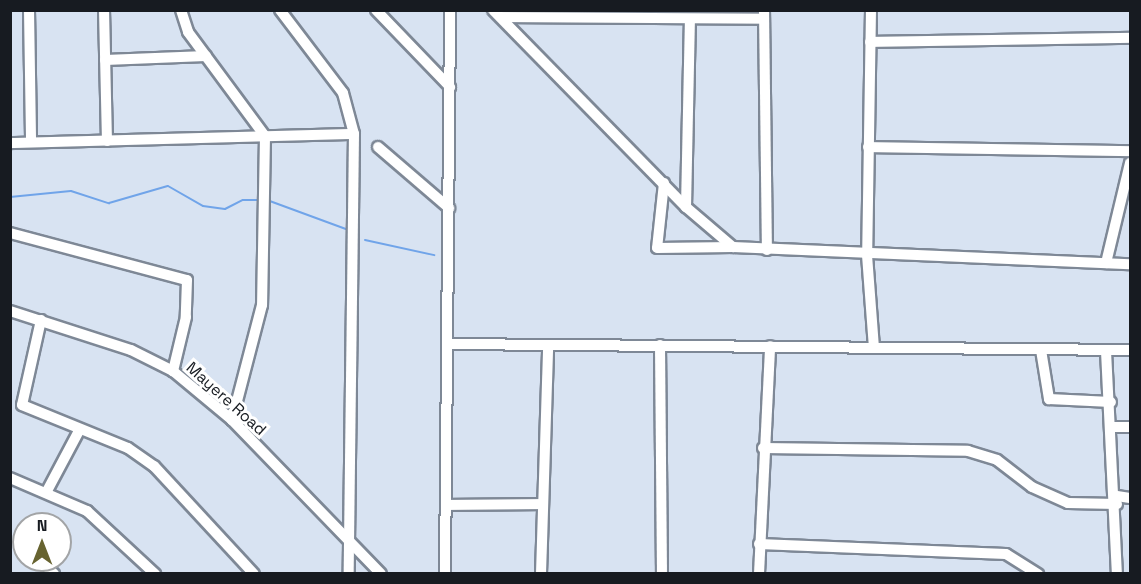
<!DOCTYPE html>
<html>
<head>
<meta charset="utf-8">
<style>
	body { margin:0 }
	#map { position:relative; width:1141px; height:584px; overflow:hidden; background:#d8e3f2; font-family:"Space Grotesk",sans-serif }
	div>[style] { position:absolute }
	.stream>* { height:2px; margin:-1px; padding:0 1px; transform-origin:1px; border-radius:1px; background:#70a4e9 }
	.roads { filter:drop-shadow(2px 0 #7e8896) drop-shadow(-2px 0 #7e8896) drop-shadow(0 2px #7e8896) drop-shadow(0 -2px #7e8896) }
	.minor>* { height:10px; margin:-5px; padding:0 5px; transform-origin:5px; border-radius:5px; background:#fff }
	span { translate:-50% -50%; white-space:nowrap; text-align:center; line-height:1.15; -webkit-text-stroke:6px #fff; paint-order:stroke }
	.street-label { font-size:16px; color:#171b21 }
	.frame { position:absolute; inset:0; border:12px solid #171b21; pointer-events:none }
	.north { position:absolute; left:12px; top:512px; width:60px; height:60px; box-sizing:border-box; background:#fff; border:2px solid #a2a4a6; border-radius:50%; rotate:0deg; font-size:16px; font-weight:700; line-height:24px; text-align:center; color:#171b21 }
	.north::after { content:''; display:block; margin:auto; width:21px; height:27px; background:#676330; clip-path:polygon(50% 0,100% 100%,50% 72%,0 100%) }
</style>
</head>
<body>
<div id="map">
	<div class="stream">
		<i style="left:10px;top:197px;width:61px;rotate:-5.6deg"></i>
		<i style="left:71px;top:191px;width:40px;rotate:18deg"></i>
		<i style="left:109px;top:203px;width:61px;rotate:-16.1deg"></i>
		<i style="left:168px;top:186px;width:40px;rotate:29.7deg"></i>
		<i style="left:203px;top:206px;width:22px;rotate:8deg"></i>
		<i style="left:225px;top:209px;width:20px;rotate:-27deg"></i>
		<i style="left:243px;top:200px;width:19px"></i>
		<i style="left:267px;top:200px;width:84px;rotate:20.2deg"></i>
		<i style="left:365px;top:240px;width:71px;rotate:12.3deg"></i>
	</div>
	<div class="roads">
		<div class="minor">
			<i style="left:29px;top:10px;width:132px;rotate:89.1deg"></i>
			<i style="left:104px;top:10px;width:131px;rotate:88.7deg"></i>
			<i style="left:181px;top:10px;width:23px;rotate:72deg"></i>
			<i style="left:188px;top:32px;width:129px;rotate:53.5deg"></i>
			<i style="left:265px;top:136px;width:169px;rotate:91deg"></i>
			<i style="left:262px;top:305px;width:119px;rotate:104.6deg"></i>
			<i style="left:280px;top:10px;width:104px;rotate:52.8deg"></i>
			<i style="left:343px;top:93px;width:42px;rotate:75deg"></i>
			<i style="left:354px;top:134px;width:440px;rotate:90.7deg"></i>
			<i style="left:376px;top:10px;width:107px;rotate:46.1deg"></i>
			<i style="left:493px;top:10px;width:276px;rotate:45.6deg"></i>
			<i style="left:686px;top:207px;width:62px;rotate:40.4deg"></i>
			<i style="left:733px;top:247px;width:397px;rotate:2.5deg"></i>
			<i style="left:764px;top:10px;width:240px;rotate:89.3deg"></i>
			<i style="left:871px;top:10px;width:245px;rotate:90.9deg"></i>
			<i style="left:867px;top:255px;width:93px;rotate:85.7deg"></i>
			<i style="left:501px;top:17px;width:263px;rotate:0.4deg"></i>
			<i style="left:870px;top:42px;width:260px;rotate:-0.9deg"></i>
			<i style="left:105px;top:60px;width:101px;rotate:-2.3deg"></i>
			<i style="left:10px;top:143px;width:344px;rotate:-1.5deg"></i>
			<i style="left:378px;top:147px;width:94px;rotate:40.7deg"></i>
			<i style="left:868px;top:147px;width:262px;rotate:0.9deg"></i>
			<i style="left:664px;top:183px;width:65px;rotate:96.1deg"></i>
			<i style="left:657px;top:248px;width:76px;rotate:-0.8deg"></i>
			<i style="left:686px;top:207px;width:188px;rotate:-88.8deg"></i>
			<i style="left:10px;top:233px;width:183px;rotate:14.9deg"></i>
			<i style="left:187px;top:280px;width:37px;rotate:92deg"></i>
			<i style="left:186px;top:317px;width:56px;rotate:103.5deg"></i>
			<i style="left:1106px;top:263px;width:103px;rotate:-76.5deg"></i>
			<i style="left:10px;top:311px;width:127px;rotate:17.9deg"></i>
			<i style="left:131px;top:350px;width:47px;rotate:26.6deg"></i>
			<i style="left:173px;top:371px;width:77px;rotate:39.7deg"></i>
			<i style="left:232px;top:420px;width:214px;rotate:45.9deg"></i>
			<i style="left:41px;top:320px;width:87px;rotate:102.6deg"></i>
			<i style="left:22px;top:405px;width:114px;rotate:22.1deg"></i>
			<i style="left:128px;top:448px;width:32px;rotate:35deg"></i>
			<i style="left:154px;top:466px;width:147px;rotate:47.2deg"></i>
			<i style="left:447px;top:344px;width:683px;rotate:0.5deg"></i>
			<i style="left:660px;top:345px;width:229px;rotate:89.5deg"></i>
			<i style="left:1041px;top:350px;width:50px;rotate:80.7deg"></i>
			<i style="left:1049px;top:399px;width:62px;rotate:2.8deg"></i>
			<i style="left:1106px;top:351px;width:223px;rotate:87.2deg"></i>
			<i style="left:1113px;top:427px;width:17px"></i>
			<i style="left:763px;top:448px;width:205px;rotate:0.8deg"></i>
			<i style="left:968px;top:451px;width:30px;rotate:17deg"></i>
			<i style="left:997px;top:460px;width:44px;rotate:37.6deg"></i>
			<i style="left:1032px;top:487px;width:39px;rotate:24deg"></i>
			<i style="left:1068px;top:503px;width:49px;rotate:1.2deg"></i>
			<i style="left:10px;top:478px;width:84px;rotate:23.2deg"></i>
			<i style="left:87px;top:511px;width:93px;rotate:42.8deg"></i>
			<i style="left:47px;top:491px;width:70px;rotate:-62deg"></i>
			<i style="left:1117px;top:496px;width:13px;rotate:9deg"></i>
			<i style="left:447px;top:505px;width:96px;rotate:-0.6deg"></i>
			<i style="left:759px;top:544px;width:247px;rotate:2.3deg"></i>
			<i style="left:1006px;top:554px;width:38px;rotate:32deg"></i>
			<i style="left:40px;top:560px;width:20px;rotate:45deg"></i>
			<i style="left:445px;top:574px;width:564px;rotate:-89.49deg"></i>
			<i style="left:541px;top:574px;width:229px;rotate:-88.2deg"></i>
			<i style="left:759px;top:574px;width:228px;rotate:-87.2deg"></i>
		</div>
	</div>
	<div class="street-label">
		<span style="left:226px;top:399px;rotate:42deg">Mayere Road</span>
	</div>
	<div class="frame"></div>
	<div class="north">N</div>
</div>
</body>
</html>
